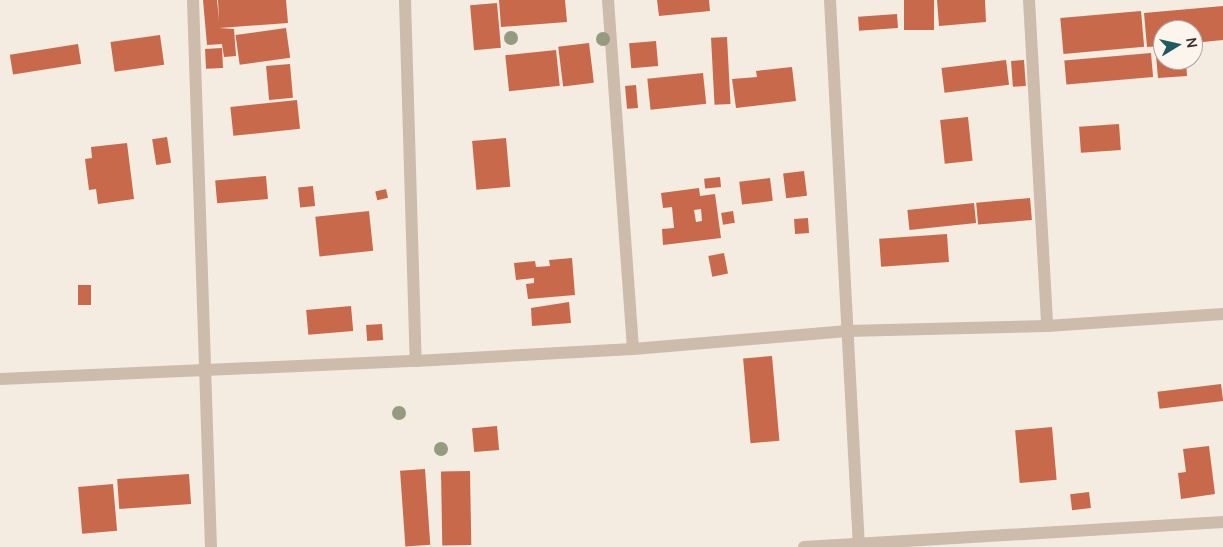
<!DOCTYPE html>
<html>
<head>
<meta charset="utf-8">
<style>
	body { margin:0 }
	#map { position:relative; width:1223px; height:547px; overflow:hidden; background:#f4ebe1; font-family:Manrope,sans-serif }
	div>[style] { position:absolute }
	.building>* { inset:0; background:#c8694b; transform-origin:0 0 }
	.minor>* { height:12px; margin:-6px; padding:0 6px; transform-origin:6px; border-radius:6px; background:#cdbbac }
	.trees>* { width:14px; height:14px; margin:-7px; border-radius:50%; background:#969b7f }
	span { translate:-50% -50%; white-space:nowrap; text-align:center; line-height:1.15; -webkit-text-stroke:4px #fbf5ee; paint-order:stroke }
	.north { position:absolute; left:1153px; top:20px; width:50px; height:50px; box-sizing:border-box; background:#fbf5ee; border:1px solid #aea6a0; border-radius:50%; rotate:81deg; font-size:14px; font-weight:700; line-height:20px; text-align:center; color:#3b302b }
	.north::after { content:''; display:block; margin:auto; width:18px; height:22px; background:#1f5a5e; clip-path:polygon(50% 0,100% 100%,50% 72%,0 100%) }
</style>
</head>
<body>
<div id="map">
	<div class="building">
		<i style="clip-path:polygon(203px 0,217px 0,219px 21px,218px 0,286px 0,288px 23px,219px 28px,234px 29px,236px 56px,224px 57px,222px 44px,207px 45px)"></i>
		<i style="clip-path:polygon(499px 0,565px 0,567px 22px,501px 27px)"></i>
		<i style="clip-path:polygon(657px 0,709px 0,710px 11px,659px 16px)"></i>
		<i style="left:904px;top:0;width:30px;height:30px"></i>
		<i style="clip-path:polygon(937px 0,985px 0,986px 22px,939px 26px)"></i>
		<i style="left:497px;top:3px;width:45px;height:27px;rotate:85deg"></i>
		<i style="clip-path:polygon(1223px 6px,1223px 40px,1193px 43px,1193px 30px,1163px 30px,1163px 46px,1147px 47px,1144px 13px)"></i>
		<i style="left:1141px;top:11px;width:36px;height:81px;rotate:85deg"></i>
		<i style="left:897px;top:14px;width:14px;height:39px;rotate:86deg"></i>
		<i style="left:286px;top:28px;width:30px;height:51px;rotate:82deg"></i>
		<i style="left:160px;top:35px;width:30px;height:50px;rotate:82deg"></i>
		<i style="left:727px;top:37px;width:67px;height:16px;rotate:87deg"></i>
		<i style="left:656px;top:41px;width:25px;height:27px;rotate:85deg"></i>
		<i style="left:589px;top:43px;width:40px;height:31px;rotate:83deg"></i>
		<i style="left:78px;top:44px;width:20px;height:69px;rotate:81deg"></i>
		<i style="left:222px;top:48px;width:20px;height:17px;rotate:87deg"></i>
		<i style="left:556px;top:50px;width:36px;height:51px;rotate:84deg"></i>
		<i style="left:1151px;top:53px;width:24px;height:87px;rotate:85deg"></i>
		<i style="clip-path:polygon(1163px 54px,1163px 60px,1186px 60px,1187px 76px,1158px 78px,1156px 55px)"></i>
		<i style="left:1006px;top:60px;width:25px;height:65px;rotate:83deg"></i>
		<i style="left:1024px;top:60px;width:26px;height:13px;rotate:86deg"></i>
		<i style="left:290px;top:64px;width:34px;height:24px;rotate:85deg"></i>
		<i style="clip-path:polygon(792px 67px,796px 101px,736px 108px,732px 79px,757px 77px,756px 71px)"></i>
		<i style="left:703px;top:73px;width:31px;height:56px;rotate:84deg"></i>
		<i style="left:636px;top:85px;width:23px;height:11px;rotate:85deg"></i>
		<i style="left:297px;top:100px;width:29px;height:67px;rotate:84deg"></i>
		<i style="left:968px;top:117px;width:44px;height:28px;rotate:84deg"></i>
		<i style="left:1119px;top:124px;width:26px;height:40px;rotate:86deg"></i>
		<i style="left:167px;top:137px;width:26px;height:15px;rotate:81deg"></i>
		<i style="left:506px;top:138px;width:49px;height:34px;rotate:85deg"></i>
		<i style="clip-path:polygon(127px 143px,134px 199px,98px 204px,96px 189px,89px 190px,85px 159px,92px 158px,91px 147px)"></i>
		<i style="left:804px;top:171px;width:25px;height:21px;rotate:83deg"></i>
		<i style="left:266px;top:176px;width:23px;height:51px;rotate:85deg"></i>
		<i style="left:720px;top:177px;width:10px;height:16px;rotate:84deg"></i>
		<i style="left:770px;top:178px;width:23px;height:31px;rotate:83deg"></i>
		<i style="left:313px;top:186px;width:20px;height:15px;rotate:84deg"></i>
		<i style="clip-path:polygon(evenodd,699px 188px,700px 196px,715px 194px,721px 238px,663px 245px,662px 229px,674px 228px,672px 207px,663px 208px,661px 193px,699px 188px,701px 209px,702px 221px,696px 222px,694px 210px,701px 209px)"></i>
		<i style="left:386px;top:189px;width:9px;height:11px;rotate:77deg"></i>
		<i style="left:1030px;top:198px;width:22px;height:54px;rotate:85deg"></i>
		<i style="left:974px;top:203px;width:20px;height:67px;rotate:84deg"></i>
		<i style="left:369px;top:211px;width:40px;height:54px;rotate:84deg"></i>
		<i style="left:733px;top:211px;width:12px;height:12px;rotate:81deg"></i>
		<i style="left:808px;top:218px;width:15px;height:14px;rotate:86deg"></i>
		<i style="left:947px;top:234px;width:28px;height:68px;rotate:86deg"></i>
		<i style="left:724px;top:253px;width:21px;height:16px;rotate:79deg"></i>
		<i style="clip-path:polygon(572px 258px,575px 295px,528px 299px,526px 284px,534px 283px,534px 278px,516px 280px,514px 263px,535px 261px,536px 267px,550px 266px,549px 260px)"></i>
		<i style="left:78px;top:285px;width:13px;height:20px"></i>
		<i style="clip-path:polygon(569px 302px,571px 323px,532px 326px,531px 308px)"></i>
		<i style="left:351px;top:306px;width:25px;height:45px;rotate:85deg"></i>
		<i style="left:382px;top:324px;width:16px;height:16px;rotate:86deg"></i>
		<i style="left:772px;top:356px;width:85px;height:29px;rotate:85deg"></i>
		<i style="left:1221px;top:384px;width:17px;height:64px;rotate:83deg"></i>
		<i style="left:497px;top:426px;width:24px;height:25px;rotate:85deg"></i>
		<i style="left:1052px;top:427px;width:53px;height:37px;rotate:85deg"></i>
		<i style="clip-path:polygon(1209px 446px,1215px 494px,1181px 499px,1178px 473px,1186px 472px,1183px 449px)"></i>
		<i style="left:425px;top:469px;width:76px;height:25px;rotate:86deg"></i>
		<i style="left:470px;top:471px;width:74px;height:29px;rotate:89deg"></i>
		<i style="left:189px;top:474px;width:30px;height:72px;rotate:86deg"></i>
		<i style="left:113px;top:484px;width:47px;height:35px;rotate:85deg"></i>
		<i style="left:1089px;top:492px;width:16px;height:19px;rotate:83deg"></i>
	</div>
	<div class="minor">
		<i style="left:193px;top:0;width:547px;rotate:88.12deg"></i>
		<i style="left:405px;top:0;width:361px;rotate:88.3deg"></i>
		<i style="left:608px;top:0;width:350px;rotate:85.9deg"></i>
		<i style="left:830px;top:0;width:548px;rotate:86.97deg"></i>
		<i style="left:1029px;top:0;width:326px;rotate:86.8deg"></i>
		<i style="left:0;top:379px;width:416px;rotate:-2.5deg"></i>
		<i style="left:416px;top:361px;width:217px;rotate:-3.2deg"></i>
		<i style="left:633px;top:349px;width:215px;rotate:-4.8deg"></i>
		<i style="left:847px;top:331px;width:200px;rotate:-1.4deg"></i>
		<i style="left:1047px;top:326px;width:176px;rotate:-3.9deg"></i>
		<i style="left:804px;top:547px;width:420px;rotate:-3.4deg"></i>
	</div>
	<div class="trees">
		<i style="left:511px;top:38px"></i>
		<i style="left:603px;top:39px"></i>
		<i style="left:399px;top:413px"></i>
		<i style="left:441px;top:449px"></i>
	</div>
	<div class="north">N</div>
</div>
</body>
</html>
